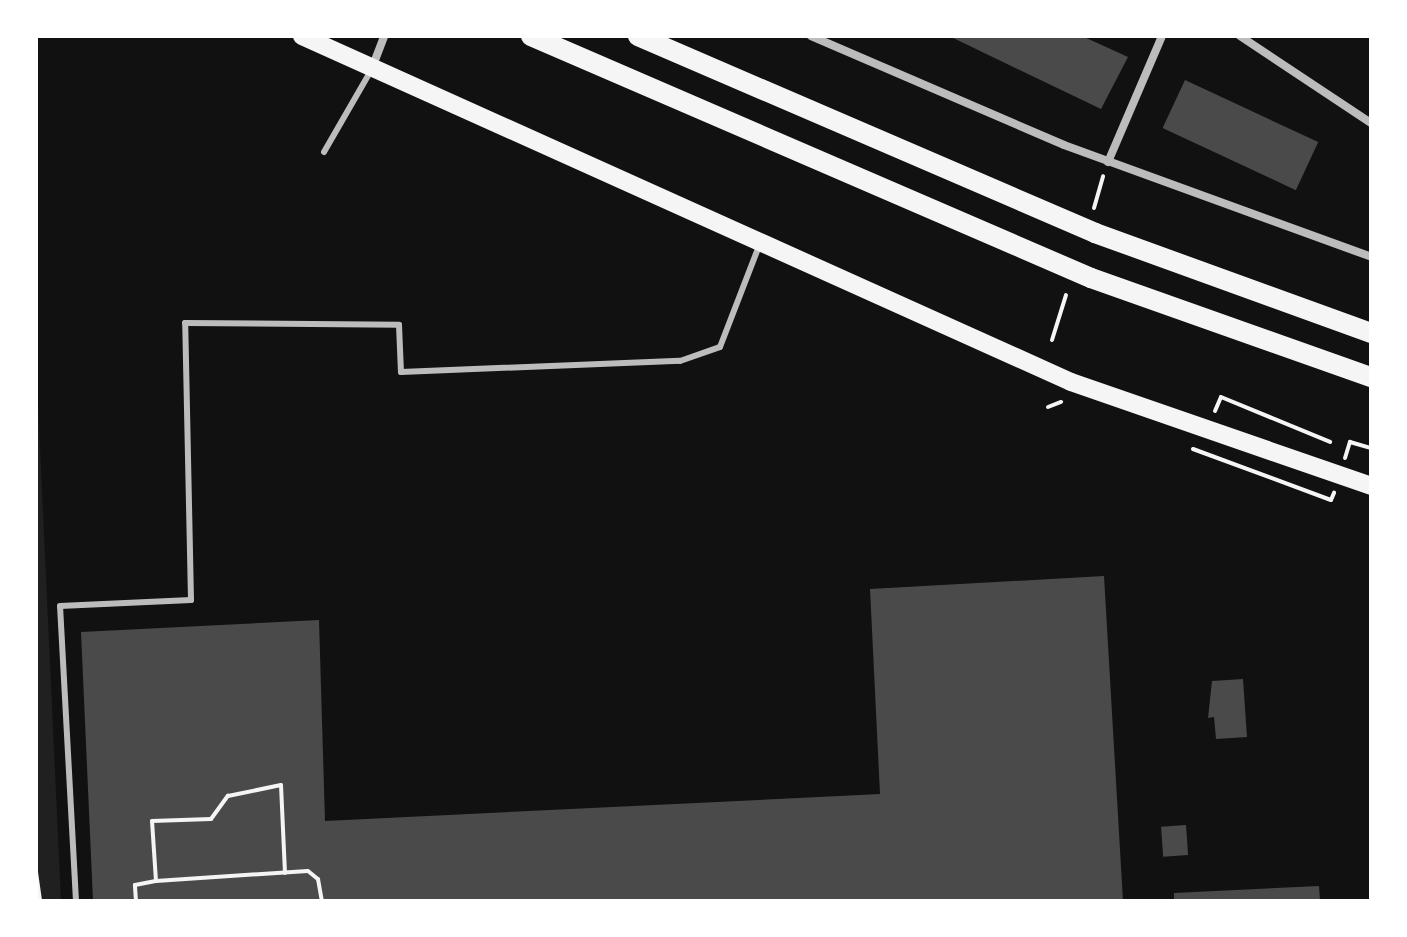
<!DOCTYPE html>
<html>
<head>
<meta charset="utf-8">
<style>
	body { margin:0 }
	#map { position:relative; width:1407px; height:937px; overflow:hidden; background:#111; font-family:Raleway,sans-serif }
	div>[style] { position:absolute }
	.green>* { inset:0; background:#202020 }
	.building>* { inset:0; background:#4a4a4a; transform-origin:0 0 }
	.path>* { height:4px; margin:-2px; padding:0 2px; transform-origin:2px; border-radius:2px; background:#f5f5f5 }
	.service>* { height:6px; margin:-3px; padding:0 3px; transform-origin:3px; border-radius:3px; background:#bcbcbc }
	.minor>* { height:8px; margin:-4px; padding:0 4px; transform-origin:4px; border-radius:4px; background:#bcbcbc }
	.primary>* { height:18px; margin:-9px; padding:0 9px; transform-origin:9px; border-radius:9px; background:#f5f5f5 }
	.motorway>* { height:20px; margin:-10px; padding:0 10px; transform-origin:10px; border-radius:10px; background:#f5f5f5 }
	span { translate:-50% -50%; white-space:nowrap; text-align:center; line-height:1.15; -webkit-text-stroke:8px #fff; paint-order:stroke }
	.frame { position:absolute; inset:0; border:38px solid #fff; pointer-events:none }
</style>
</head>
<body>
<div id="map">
	<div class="green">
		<i style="clip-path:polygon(36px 362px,61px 901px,36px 901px)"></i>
	</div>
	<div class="building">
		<i style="clip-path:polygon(949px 36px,1082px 36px,1128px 57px,1101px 109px)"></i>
		<i style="left:1185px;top:80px;width:147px;height:53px;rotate:25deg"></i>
		<i style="clip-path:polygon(1104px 576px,1123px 901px,93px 901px,81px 632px,319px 620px,325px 821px,880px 794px,870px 589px)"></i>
		<i style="clip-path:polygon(1243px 679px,1247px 737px,1216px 739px,1214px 717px,1208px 718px,1212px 681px)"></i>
		<i style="left:1186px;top:825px;width:30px;height:25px;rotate:86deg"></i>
		<i style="clip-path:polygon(1319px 886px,1320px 901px,1174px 901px,1174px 893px)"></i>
	</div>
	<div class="path">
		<i style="left:1094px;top:208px;width:33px;rotate:-74deg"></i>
		<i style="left:1052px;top:340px;width:47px;rotate:-72.7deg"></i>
		<i style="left:1048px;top:407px;width:14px;rotate:-21deg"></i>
		<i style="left:1215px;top:411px;width:15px;rotate:-67deg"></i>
		<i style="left:1221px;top:397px;width:118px;rotate:22.4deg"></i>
		<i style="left:1193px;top:449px;width:147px;rotate:20.3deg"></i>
		<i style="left:1331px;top:500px;width:8px;rotate:-67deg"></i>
		<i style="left:1345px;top:458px;width:17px;rotate:-73deg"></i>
		<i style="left:1350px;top:442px;width:22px;rotate:16deg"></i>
		<i style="left:36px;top:872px;width:29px;rotate:82deg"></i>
		<i style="left:156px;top:881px;width:60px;rotate:-93.8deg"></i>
		<i style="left:152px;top:821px;width:59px;rotate:-1.9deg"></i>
		<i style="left:211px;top:819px;width:29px;rotate:-54deg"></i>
		<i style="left:228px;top:796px;width:54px;rotate:-11.7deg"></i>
		<i style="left:281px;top:785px;width:88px;rotate:87.4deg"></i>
		<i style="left:136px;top:901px;width:16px;rotate:-94deg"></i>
		<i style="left:135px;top:885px;width:21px;rotate:-11deg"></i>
		<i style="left:156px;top:881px;width:152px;rotate:-3.8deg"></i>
		<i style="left:308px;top:871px;width:13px;rotate:39deg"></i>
		<i style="left:318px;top:879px;width:22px;rotate:80deg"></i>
	</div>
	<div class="service">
		<i style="left:324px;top:152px;width:96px;rotate:-60deg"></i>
		<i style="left:76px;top:901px;width:295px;rotate:-93.1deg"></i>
		<i style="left:60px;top:606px;width:131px;rotate:-2.6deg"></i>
		<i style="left:191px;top:600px;width:277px;rotate:-91.2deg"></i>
		<i style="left:185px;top:323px;width:214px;rotate:0.5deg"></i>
		<i style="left:399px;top:325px;width:47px;rotate:87.6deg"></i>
		<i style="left:401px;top:372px;width:279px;rotate:-2.3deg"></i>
		<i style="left:680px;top:361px;width:42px;rotate:-19.3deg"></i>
		<i style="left:720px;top:347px;width:108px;rotate:-68.9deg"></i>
	</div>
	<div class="minor">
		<i style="left:811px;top:36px;width:275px;rotate:23.3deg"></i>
		<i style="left:1064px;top:145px;width:327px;rotate:20deg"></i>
		<i style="left:1240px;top:36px;width:157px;rotate:33.6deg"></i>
		<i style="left:372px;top:68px;width:34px;rotate:-69deg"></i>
		<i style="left:1108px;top:162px;width:137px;rotate:-66.8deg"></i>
	</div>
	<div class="primary">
		<i style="left:302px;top:36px;width:843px;rotate:24.22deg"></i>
		<i style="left:1071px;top:382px;width:318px;rotate:19.1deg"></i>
	</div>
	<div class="motorway">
		<i style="left:531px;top:36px;width:610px;rotate:23.37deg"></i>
		<i style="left:1091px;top:278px;width:297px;rotate:19.5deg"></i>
		<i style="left:638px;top:36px;width:498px;rotate:23.3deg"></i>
		<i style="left:1095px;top:233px;width:294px;rotate:19.9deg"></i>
	</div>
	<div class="frame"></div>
</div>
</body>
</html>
